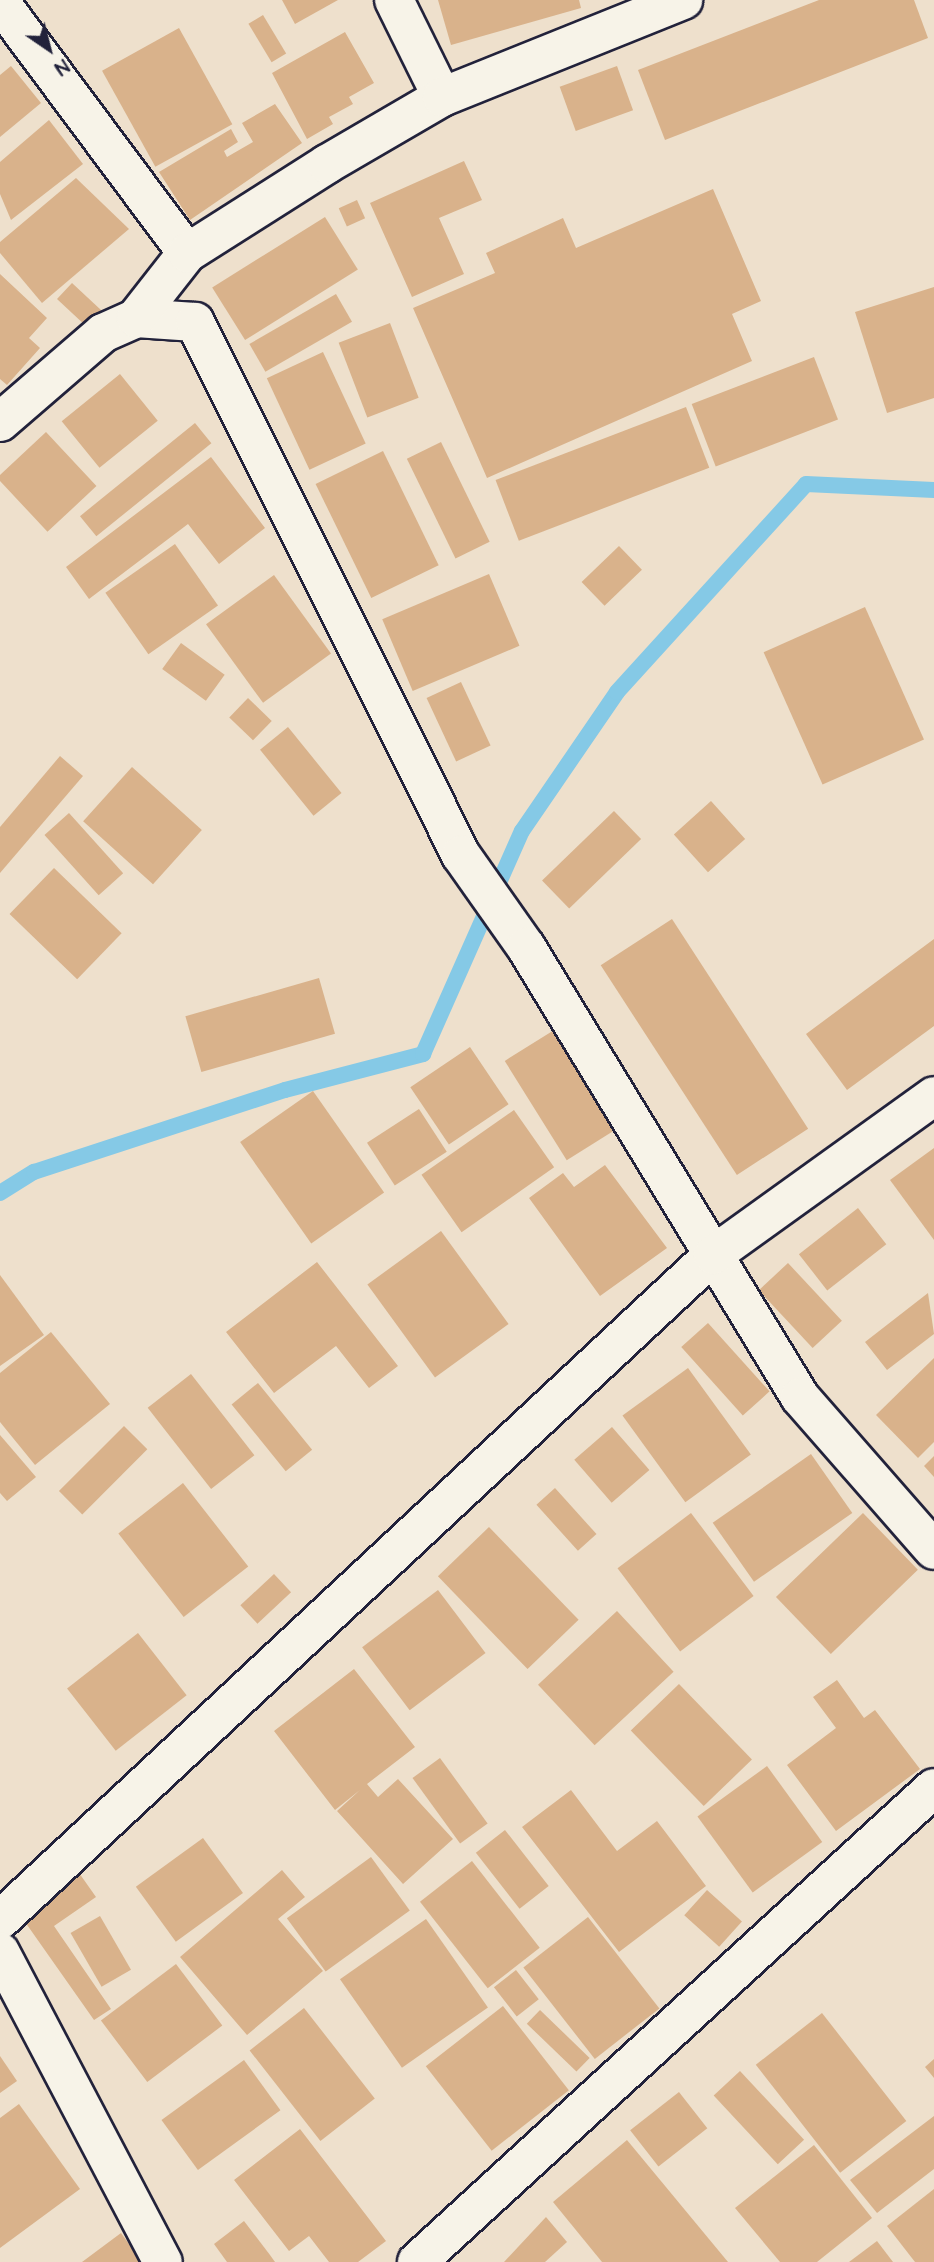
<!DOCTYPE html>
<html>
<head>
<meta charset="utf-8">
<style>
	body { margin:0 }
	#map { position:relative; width:934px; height:2262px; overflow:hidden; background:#eee0cc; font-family:"Architects Daughter",sans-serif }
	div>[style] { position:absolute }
	.stream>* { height:16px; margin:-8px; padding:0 8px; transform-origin:8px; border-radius:8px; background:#85c9e6 }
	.building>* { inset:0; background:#d9b28b; transform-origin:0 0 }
	.roads { filter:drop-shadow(2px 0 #22223b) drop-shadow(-2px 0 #22223b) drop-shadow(0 2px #22223b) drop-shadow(0 -2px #22223b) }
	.minor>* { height:38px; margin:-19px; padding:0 19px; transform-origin:19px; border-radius:19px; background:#f7f3e8 }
	.tertiary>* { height:38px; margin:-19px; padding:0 19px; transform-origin:19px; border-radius:19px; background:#f7f3e8 }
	span { translate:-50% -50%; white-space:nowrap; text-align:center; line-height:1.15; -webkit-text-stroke:5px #f7f3e8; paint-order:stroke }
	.north { position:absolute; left:14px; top:14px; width:70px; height:70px; -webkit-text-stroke:5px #f7f3e8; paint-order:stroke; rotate:145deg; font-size:19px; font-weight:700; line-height:28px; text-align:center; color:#22223b }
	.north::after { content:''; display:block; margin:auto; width:24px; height:32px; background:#22223b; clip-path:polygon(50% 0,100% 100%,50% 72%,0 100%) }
</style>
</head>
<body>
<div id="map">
	<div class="stream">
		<i style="left:0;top:1193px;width:40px;rotate:-32deg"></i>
		<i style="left:34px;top:1172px;width:264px;rotate:-18.1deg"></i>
		<i style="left:285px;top:1090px;width:143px;rotate:-14.6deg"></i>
		<i style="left:423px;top:1054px;width:244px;rotate:-66.1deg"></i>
		<i style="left:522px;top:831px;width:168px;rotate:-55.6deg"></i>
		<i style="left:617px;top:692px;width:281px;rotate:-47.7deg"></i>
		<i style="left:806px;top:484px;width:128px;rotate:2.7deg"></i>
	</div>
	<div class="building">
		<i style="clip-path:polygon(282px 0,338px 0,295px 24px)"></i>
		<i style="clip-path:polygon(438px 0,579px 0,581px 8px,451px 45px)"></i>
		<i style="clip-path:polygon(819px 0,914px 0,928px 38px,665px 140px,638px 70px)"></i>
		<i style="left:263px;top:15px;width:45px;height:17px;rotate:59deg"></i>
		<i style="left:179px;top:28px;width:110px;height:88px;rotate:61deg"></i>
		<i style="clip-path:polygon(345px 32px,374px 83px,349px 97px,353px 104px,329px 117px,333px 124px,307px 139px,272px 73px)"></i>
		<i style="clip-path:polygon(11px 66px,41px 103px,0 137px,0 75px)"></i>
		<i style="left:617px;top:66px;width:47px;height:61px;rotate:70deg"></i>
		<i style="clip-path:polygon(275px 104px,302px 143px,190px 220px,159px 172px,231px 129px,238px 142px,224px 151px,227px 157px,253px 142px,242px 123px)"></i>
		<i style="clip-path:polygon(49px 120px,83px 164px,11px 220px,0 194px,0 162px)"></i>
		<i style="clip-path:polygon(464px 161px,482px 200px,439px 218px,464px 274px,412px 297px,370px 203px)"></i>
		<i style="clip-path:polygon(76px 178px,129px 229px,42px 303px,0 253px,0 242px)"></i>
		<i style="clip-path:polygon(713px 189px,761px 301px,732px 314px,752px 361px,487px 478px,413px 308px,495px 273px,486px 253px,563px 218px,576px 248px)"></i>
		<i style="left:357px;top:200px;width:20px;height:20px;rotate:66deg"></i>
		<i style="left:325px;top:217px;width:62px;height:133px;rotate:58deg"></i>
		<i style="clip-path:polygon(0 274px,47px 318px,29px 338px,40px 348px,7px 385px,0 379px)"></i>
		<i style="left:72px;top:283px;width:40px;height:22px;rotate:43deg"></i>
		<i style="clip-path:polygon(934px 287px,934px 398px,887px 413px,855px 312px)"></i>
		<i style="left:336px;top:294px;width:32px;height:100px;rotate:60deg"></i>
		<i style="left:390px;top:323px;width:80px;height:55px;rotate:69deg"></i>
		<i style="left:323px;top:352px;width:101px;height:62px;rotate:65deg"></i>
		<i style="left:814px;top:357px;width:67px;height:131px;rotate:69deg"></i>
		<i style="left:120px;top:374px;width:60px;height:75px;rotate:51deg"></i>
		<i style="left:686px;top:407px;width:65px;height:204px;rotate:69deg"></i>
		<i style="left:195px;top:423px;width:26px;height:148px;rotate:51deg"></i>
		<i style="left:46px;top:432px;width:74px;height:67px;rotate:47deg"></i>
		<i style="left:441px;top:442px;width:111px;height:38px;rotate:64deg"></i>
		<i style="left:383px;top:451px;width:127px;height:75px;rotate:64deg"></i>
		<i style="clip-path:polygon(211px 457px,265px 528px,219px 564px,188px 524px,89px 599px,66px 567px)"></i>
		<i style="left:175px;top:544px;width:75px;height:85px;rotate:55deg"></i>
		<i style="left:619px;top:546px;width:33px;height:52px;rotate:46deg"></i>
		<i style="left:489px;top:574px;width:78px;height:116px;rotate:67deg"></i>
		<i style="left:274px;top:575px;width:97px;height:84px;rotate:54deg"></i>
		<i style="left:865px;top:607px;width:145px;height:111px;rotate:66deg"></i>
		<i style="left:181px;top:643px;width:54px;height:32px;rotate:36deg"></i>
		<i style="left:461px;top:682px;width:70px;height:38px;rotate:65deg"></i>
		<i style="left:248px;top:698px;width:33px;height:27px;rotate:44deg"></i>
		<i style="left:288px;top:727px;width:85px;height:36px;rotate:51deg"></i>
		<i style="clip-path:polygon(60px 756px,83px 776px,0 873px,0 827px)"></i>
		<i style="left:132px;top:767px;width:94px;height:73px;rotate:42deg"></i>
		<i style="left:711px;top:801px;width:51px;height:50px;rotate:48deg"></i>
		<i style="left:614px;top:811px;width:39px;height:100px;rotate:46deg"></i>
		<i style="left:69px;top:813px;width:81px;height:33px;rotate:48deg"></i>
		<i style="left:54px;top:868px;width:94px;height:64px;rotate:44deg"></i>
		<i style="left:672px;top:919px;width:250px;height:85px;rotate:57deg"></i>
		<i style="clip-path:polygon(934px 939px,934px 1026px,847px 1090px,806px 1034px)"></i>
		<i style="left:319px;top:978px;width:58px;height:139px;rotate:74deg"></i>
		<i style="left:559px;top:1027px;width:117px;height:64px;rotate:58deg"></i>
		<i style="left:470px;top:1047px;width:69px;height:72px;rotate:56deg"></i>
		<i style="left:313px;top:1091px;width:124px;height:89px;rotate:55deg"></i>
		<i style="left:419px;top:1109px;width:51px;height:62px;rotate:57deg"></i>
		<i style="left:514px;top:1110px;width:70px;height:113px;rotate:55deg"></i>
		<i style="clip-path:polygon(934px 1148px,934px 1240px,890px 1180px)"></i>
		<i style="clip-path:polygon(605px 1165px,667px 1248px,600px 1296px,529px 1198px,563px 1173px,574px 1187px)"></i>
		<i style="left:858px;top:1208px;width:46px;height:75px;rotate:52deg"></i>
		<i style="left:441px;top:1231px;width:115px;height:91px;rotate:54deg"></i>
		<i style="clip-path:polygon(317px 1262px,398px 1366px,369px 1388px,336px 1346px,274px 1393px,226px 1332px)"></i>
		<i style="left:788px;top:1263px;width:79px;height:40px;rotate:47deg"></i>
		<i style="clip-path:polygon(0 1275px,44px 1335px,0 1366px)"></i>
		<i style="clip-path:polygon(928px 1293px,934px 1334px,887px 1370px,865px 1342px)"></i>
		<i style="left:708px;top:1323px;width:92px;height:36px;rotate:48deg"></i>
		<i style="clip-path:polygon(51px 1332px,110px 1404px,35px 1465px,0 1422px,0 1373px)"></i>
		<i style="clip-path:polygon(934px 1358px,934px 1442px,918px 1458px,876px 1415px)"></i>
		<i style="left:688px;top:1368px;width:107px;height:81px;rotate:54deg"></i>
		<i style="left:191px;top:1374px;width:103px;height:55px;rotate:52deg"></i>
		<i style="left:258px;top:1383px;width:86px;height:34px;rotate:51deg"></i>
		<i style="left:124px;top:1426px;width:33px;height:92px;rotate:45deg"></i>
		<i style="left:612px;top:1427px;width:57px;height:50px;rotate:49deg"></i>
		<i style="clip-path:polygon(0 1435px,36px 1477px,7px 1501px,0 1493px)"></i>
		<i style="left:811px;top:1454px;width:72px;height:120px;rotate:55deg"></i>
		<i style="clip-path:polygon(934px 1456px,934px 1477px,924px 1466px)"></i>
		<i style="left:183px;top:1483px;width:106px;height:82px;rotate:52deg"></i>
		<i style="left:555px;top:1488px;width:62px;height:25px;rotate:48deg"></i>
		<i style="left:691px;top:1513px;width:104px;height:92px;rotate:53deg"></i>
		<i style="left:863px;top:1513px;width:79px;height:121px;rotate:46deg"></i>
		<i style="left:489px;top:1527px;width:129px;height:71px;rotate:46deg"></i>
		<i style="left:274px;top:1574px;width:25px;height:46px;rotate:47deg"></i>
		<i style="left:438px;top:1590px;width:79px;height:95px;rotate:53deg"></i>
		<i style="left:617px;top:1611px;width:83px;height:108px;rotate:47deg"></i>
		<i style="left:138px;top:1633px;width:79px;height:90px;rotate:52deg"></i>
		<i style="clip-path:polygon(354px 1669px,415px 1747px,367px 1784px,378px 1797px,398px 1779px,453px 1839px,403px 1884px,337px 1811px,360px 1790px,335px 1810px,274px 1731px)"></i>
		<i style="clip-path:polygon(837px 1680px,864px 1718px,875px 1710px,920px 1769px,836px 1831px,787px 1765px,836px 1728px,813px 1697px)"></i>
		<i style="left:679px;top:1684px;width:105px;height:67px;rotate:46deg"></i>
		<i style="left:440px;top:1758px;width:81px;height:34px;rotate:54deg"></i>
		<i style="left:767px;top:1766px;width:94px;height:86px;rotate:54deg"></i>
		<i style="clip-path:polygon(571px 1790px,617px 1851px,657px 1821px,706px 1886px,619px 1952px,522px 1827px)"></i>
		<i style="left:505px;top:1830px;width:71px;height:37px;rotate:52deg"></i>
		<i style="left:203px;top:1838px;width:68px;height:83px;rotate:54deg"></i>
		<i style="left:371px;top:1857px;width:66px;height:104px;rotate:54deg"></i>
		<i style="left:472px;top:1861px;width:110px;height:66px;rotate:52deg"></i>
		<i style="clip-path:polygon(77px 1870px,96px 1897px,54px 1926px,111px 2009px,94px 2020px,18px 1912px)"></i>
		<i style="clip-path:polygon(282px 1870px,305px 1897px,278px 1919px,323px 1971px,247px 2035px,180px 1957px)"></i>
		<i style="left:707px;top:1890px;width:47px;height:34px;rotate:42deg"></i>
		<i style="left:100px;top:1916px;width:62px;height:34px;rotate:60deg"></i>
		<i style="left:588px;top:1917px;width:116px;height:82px;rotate:52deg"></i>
		<i style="left:426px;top:1919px;width:108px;height:105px;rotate:55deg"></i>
		<i style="left:176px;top:1964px;width:77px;height:94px;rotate:53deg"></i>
		<i style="left:516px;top:1970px;width:37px;height:28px;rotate:52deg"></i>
		<i style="left:503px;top:2006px;width:107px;height:98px;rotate:52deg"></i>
		<i style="left:304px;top:2008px;width:115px;height:69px;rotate:52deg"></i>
		<i style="left:540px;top:2010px;width:69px;height:19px;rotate:44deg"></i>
		<i style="left:822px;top:2013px;width:137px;height:84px;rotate:52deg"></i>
		<i style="clip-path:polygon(0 2056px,17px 2081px,0 2093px)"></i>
		<i style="clip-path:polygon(934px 2059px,934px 2078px,925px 2067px)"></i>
		<i style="left:244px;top:2060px;width:62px;height:102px;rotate:54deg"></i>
		<i style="left:740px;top:2071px;width:94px;height:36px;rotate:47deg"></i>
		<i style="left:679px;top:2092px;width:46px;height:62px;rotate:52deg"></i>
		<i style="clip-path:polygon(19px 2104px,80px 2189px,0 2248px,0 2118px)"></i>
		<i style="clip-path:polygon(934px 2116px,934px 2169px,877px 2213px,850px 2180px)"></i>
		<i style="clip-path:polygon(300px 2129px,386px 2241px,358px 2262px,329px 2262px,309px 2236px,289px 2251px,234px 2180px)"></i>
		<i style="clip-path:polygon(627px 2140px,728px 2262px,602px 2262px,553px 2202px)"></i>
		<i style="clip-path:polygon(814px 2145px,872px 2218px,817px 2262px,780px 2262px,735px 2208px)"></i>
		<i style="clip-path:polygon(934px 2189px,934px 2262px,915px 2262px,887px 2226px)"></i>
		<i style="clip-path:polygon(546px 2217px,567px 2242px,545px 2262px,504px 2262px)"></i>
		<i style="clip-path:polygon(244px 2221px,270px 2255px,275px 2262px,227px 2262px,214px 2244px)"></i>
		<i style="clip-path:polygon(121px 2233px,142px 2262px,82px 2262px)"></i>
		<i style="clip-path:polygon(877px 2241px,893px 2262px,849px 2262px)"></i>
	</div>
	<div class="roads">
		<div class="minor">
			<i style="left:394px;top:0;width:108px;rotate:63.7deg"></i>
			<i style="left:0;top:2px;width:313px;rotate:53.3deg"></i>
			<i style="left:136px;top:318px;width:59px;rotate:3.9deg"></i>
			<i style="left:195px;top:322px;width:596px;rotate:63.48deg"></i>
			<i style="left:461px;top:855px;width:113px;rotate:54.8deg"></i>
			<i style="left:526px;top:947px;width:527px;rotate:58.66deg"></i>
			<i style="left:800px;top:1397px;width:203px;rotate:48.8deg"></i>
			<i style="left:0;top:422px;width:136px;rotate:-40.8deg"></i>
			<i style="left:103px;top:333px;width:36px;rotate:-24deg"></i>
			<i style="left:136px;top:318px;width:83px;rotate:-51.9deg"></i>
			<i style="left:187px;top:253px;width:166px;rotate:-32.4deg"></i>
			<i style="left:327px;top:164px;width:133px;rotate:-30.2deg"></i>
			<i style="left:442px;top:97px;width:260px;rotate:-21.9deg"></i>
			<i style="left:0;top:1920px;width:975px;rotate:-43.01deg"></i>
			<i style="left:713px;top:1255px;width:272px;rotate:-35.7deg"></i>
			<i style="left:417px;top:2262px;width:701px;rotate:-42.52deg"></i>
		</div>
		<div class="tertiary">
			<i style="left:0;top:1952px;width:350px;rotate:62.3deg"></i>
		</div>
	</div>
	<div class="north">N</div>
</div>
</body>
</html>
